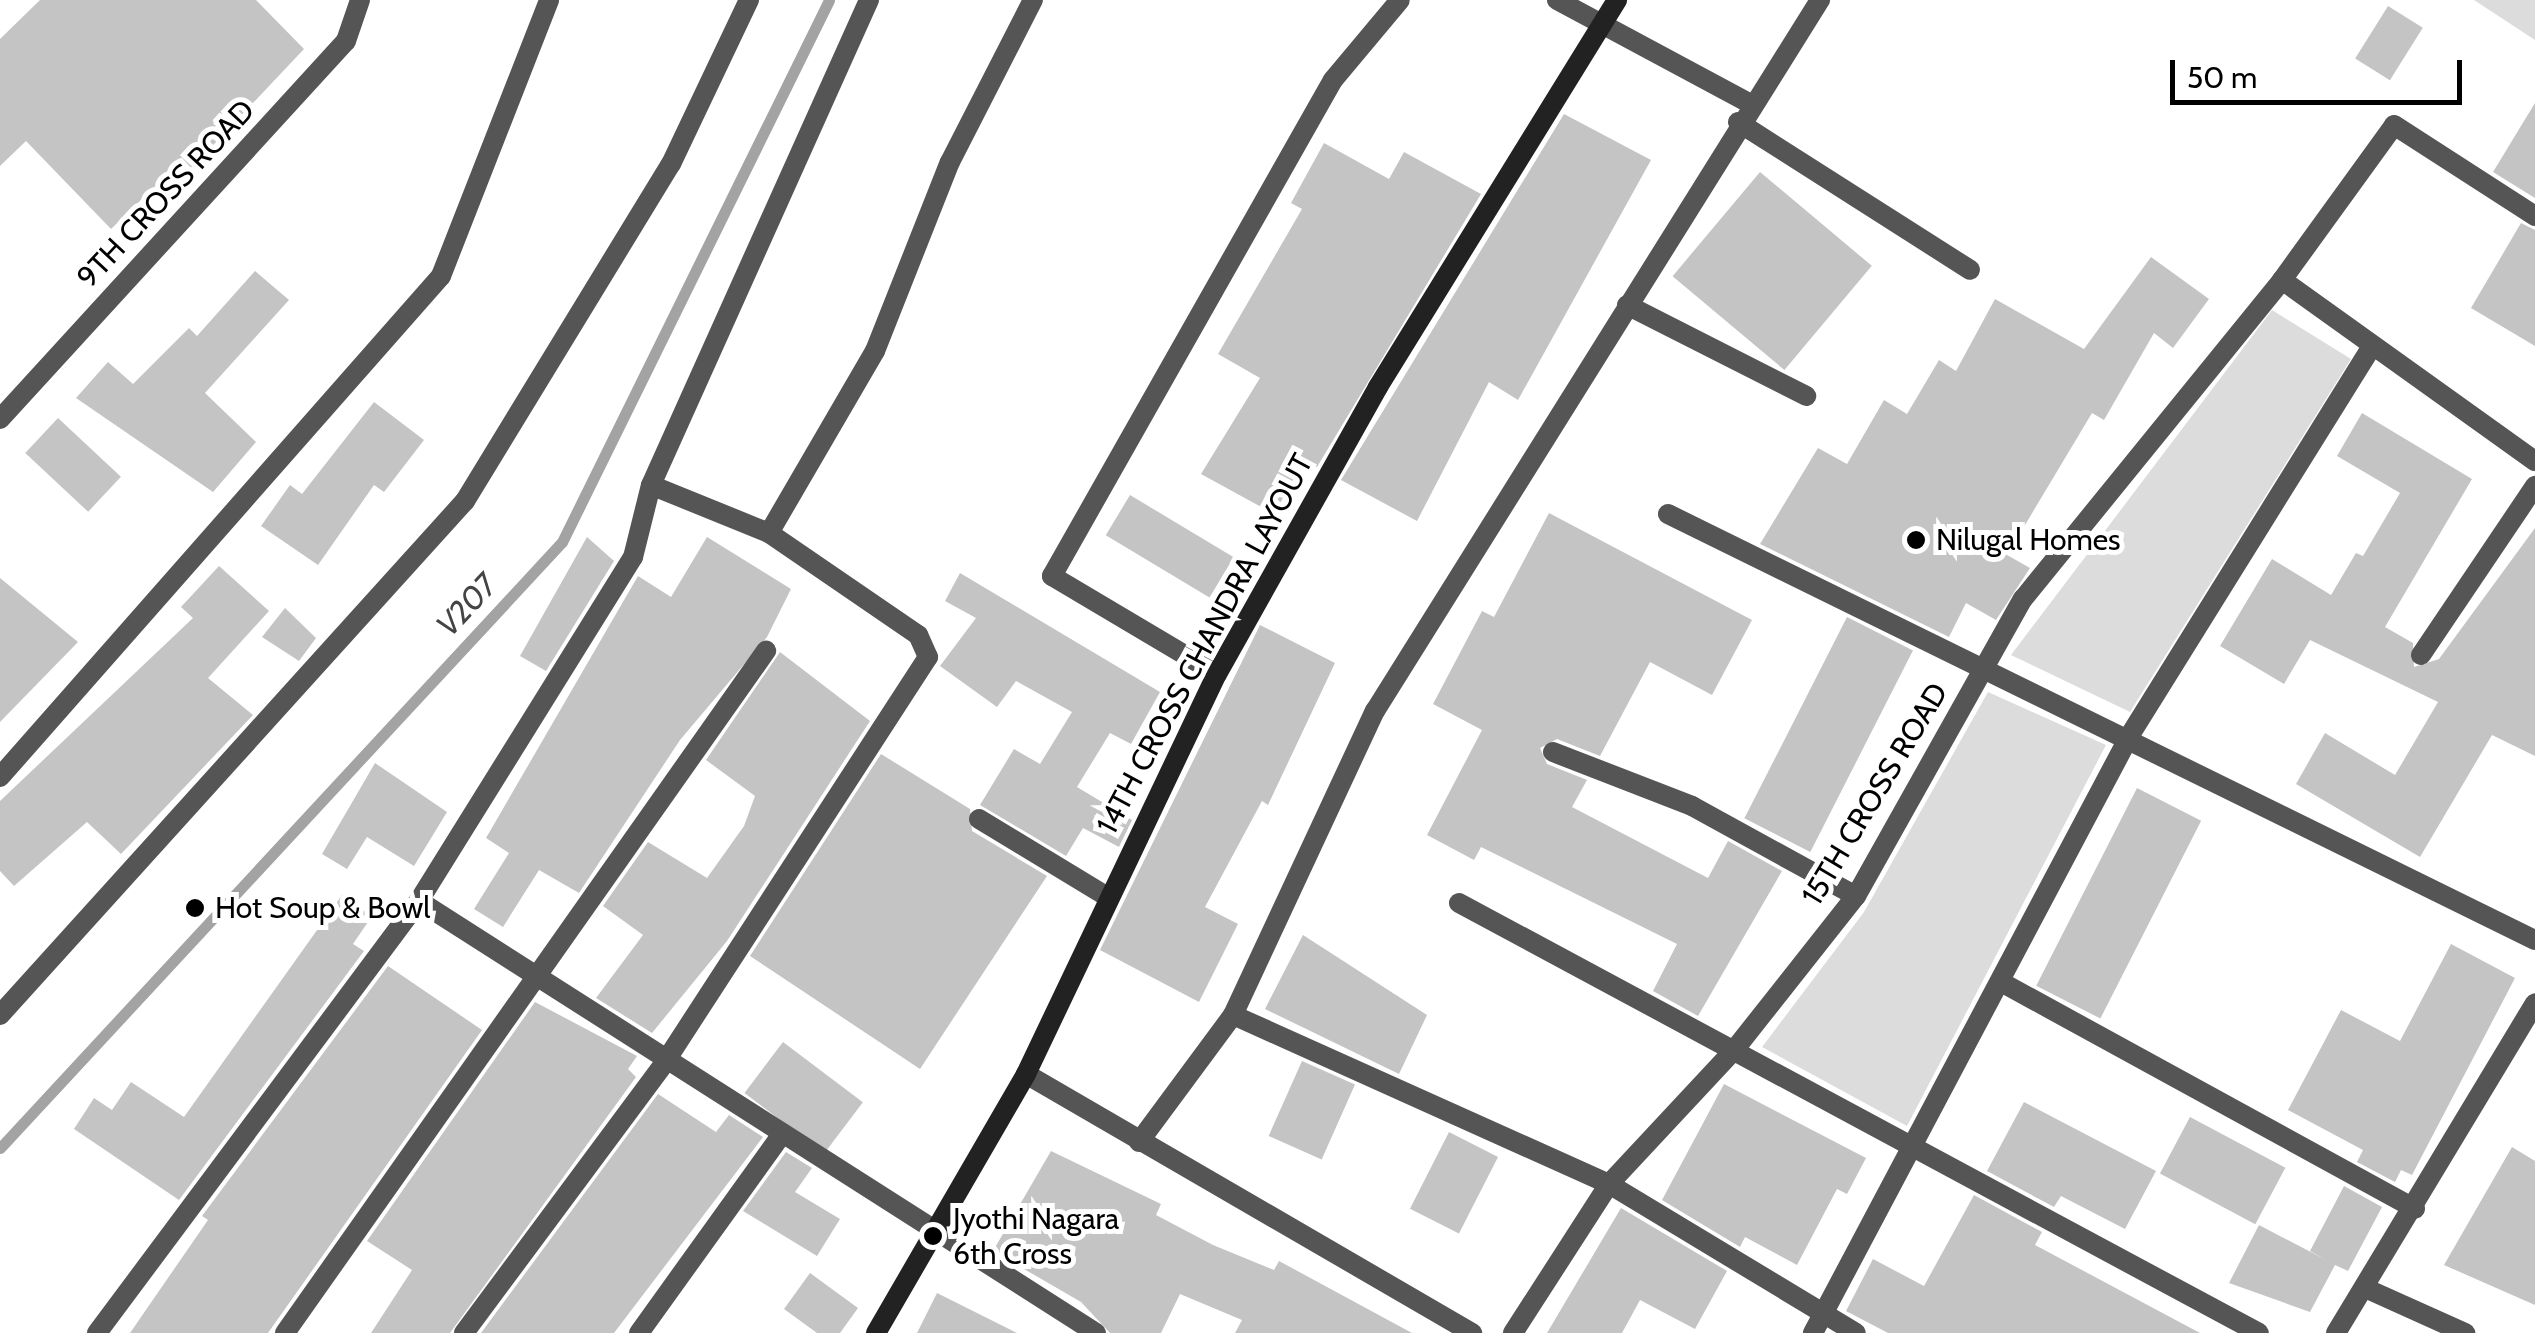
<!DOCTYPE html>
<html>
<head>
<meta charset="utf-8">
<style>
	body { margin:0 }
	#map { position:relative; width:2535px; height:1333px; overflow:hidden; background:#fff; font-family:Cabin,sans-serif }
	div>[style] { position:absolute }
	.green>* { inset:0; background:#dcdcdc }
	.stream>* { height:11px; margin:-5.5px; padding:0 5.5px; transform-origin:5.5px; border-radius:5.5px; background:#a3a3a3 }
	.building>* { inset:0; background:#c4c4c4; transform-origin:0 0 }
	.minor>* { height:20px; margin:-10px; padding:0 10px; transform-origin:10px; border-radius:10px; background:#555 }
	.secondary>* { height:20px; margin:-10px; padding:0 10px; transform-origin:10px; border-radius:10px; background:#222 }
	.dots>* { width:28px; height:28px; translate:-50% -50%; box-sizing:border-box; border:5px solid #fff; border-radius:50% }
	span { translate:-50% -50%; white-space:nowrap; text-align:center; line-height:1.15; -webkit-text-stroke:10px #fff; paint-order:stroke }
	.street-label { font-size:30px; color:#000 }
	.poi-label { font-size:30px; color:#000 }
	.left { translate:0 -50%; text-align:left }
	.water-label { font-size:32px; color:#444; font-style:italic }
	.scale { position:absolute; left:2170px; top:60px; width:292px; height:45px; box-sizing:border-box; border:5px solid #000; border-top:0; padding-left:12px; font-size:30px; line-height:35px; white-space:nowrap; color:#000; -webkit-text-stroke:8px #fff; paint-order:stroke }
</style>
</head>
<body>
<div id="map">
	<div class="green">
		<i style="clip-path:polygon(2474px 0,2535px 0,2535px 40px)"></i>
		<i style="clip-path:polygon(2272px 310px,2351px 359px,2130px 712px,2011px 655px)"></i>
		<i style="clip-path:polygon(1988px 692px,2106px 745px,1907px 1126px,1762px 1047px,1864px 912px)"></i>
	</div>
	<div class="stream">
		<i style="left:0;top:1148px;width:826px;rotate:-47.16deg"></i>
		<i style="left:562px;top:542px;width:604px;rotate:-63.77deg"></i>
	</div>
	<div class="building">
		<i style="clip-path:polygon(40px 0,256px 0,304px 49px,183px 177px,174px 168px,111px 229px,26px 141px,0 166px,0 39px)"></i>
		<i style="left:2388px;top:6px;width:41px;height:62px;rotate:32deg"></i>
		<i style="clip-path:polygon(2535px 103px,2535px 198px,2493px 172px)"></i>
		<i style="clip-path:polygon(1564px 114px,1651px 160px,1518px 400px,1489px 382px,1417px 521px,1341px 480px)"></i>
		<i style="clip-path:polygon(1324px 143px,1389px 179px,1404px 152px,1481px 194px,1317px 467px,1302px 464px,1274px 514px,1201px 474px,1260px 378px,1218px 354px,1302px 209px,1291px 203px)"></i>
		<i style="left:1760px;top:172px;width:146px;height:136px;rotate:40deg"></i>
		<i style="clip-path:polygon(2521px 223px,2535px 230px,2535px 346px,2471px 308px)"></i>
		<i style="clip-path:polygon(2151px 257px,2209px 299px,2173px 348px,2154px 333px,2104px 420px,2092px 413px,2007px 555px,2030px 568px,1996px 620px,1966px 603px,1949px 637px,1760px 544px,1818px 448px,1847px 464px,1884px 400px,1907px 414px,1939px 360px,1956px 371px,1995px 299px,2084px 349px)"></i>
		<i style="clip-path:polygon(255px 271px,289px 300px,205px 393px,256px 442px,213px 492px,76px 398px,108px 362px,133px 384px,189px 328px,197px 336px)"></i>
		<i style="clip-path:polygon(374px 402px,424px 440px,384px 492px,374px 485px,318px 565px,261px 526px,290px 485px,302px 494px)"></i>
		<i style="clip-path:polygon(2362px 413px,2472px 479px,2385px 627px,2413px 643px,2414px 667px,2439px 659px,2535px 528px,2535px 756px,2492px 735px,2420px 857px,2296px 784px,2325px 733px,2395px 775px,2438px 702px,2310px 640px,2284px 684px,2220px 646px,2272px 559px,2331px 595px,2356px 553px,2363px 556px,2400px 493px,2337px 456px)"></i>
		<i style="left:58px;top:418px;width:86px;height:48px;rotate:43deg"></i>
		<i style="left:1130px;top:495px;width:121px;height:47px;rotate:31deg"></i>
		<i style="clip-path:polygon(1549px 513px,1752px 620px,1712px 695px,1650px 662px,1600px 756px,1557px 739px,1540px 748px,1547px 764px,1587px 780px,1572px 807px,1708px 878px,1728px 841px,1782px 871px,1698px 1016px,1653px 991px,1677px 944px,1481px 847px,1474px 860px,1427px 835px,1482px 730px,1433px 704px,1482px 611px,1494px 617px)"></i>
		<i style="clip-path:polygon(587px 537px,614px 561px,546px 671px,520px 656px)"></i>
		<i style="clip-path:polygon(707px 537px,791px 589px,767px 637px,680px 740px,579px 893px,539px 870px,503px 927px,474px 909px,509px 853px,486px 838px,638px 576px,671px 597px)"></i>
		<i style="clip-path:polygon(219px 566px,269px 611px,208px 678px,253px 715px,121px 854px,87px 822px,14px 886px,0 871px,0 801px,193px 618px,181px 607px)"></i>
		<i style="clip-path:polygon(960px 573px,1160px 692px,1131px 744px,1110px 733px,1077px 787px,1132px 820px,1119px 847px,1083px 828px,1066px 856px,980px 805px,1014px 749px,1040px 764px,1072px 712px,1016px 681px,997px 707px,940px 666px,976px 618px,945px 601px)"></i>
		<i style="clip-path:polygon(0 578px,78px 642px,0 722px)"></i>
		<i style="clip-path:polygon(285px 608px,316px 638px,299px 661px,262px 637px)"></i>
		<i style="left:1847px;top:617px;width:74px;height:226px;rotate:27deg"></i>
		<i style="clip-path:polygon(1260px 625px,1335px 663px,1268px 805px,1262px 801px,1205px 907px,1238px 924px,1199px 1002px,1100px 950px)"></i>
		<i style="clip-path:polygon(780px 652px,870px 721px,727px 941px,652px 1033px,596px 998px,643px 935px,603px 906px,648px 842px,707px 878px,744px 826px,755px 796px,706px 760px)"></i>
		<i style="clip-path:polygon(881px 754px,970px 809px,972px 831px,1047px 876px,920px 1069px,750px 956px)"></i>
		<i style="clip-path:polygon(375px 763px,447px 812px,414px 866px,367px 837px,347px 869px,322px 854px)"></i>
		<i style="left:2137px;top:788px;width:72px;height:222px;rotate:27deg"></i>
		<i style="clip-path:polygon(342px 895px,372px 916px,353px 944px,364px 951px,179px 1200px,74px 1129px,94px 1098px,112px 1110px,131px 1082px,184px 1117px)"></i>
		<i style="clip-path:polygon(1303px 935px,1427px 1015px,1399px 1074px,1265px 1009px)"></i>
		<i style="clip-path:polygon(2451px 944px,2515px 978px,2412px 1175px,2401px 1170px,2395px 1182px,2357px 1162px,2363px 1150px,2288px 1110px,2341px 1010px,2400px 1041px)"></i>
		<i style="clip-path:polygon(388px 966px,482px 1030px,268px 1333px,130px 1333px,208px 1220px,202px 1216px)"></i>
		<i style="clip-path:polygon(535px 1002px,637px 1056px,628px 1069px,636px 1077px,450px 1333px,371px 1333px,412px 1270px,367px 1241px)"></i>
		<i style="left:783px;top:1042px;width:100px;height:64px;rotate:37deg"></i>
		<i style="left:1302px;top:1061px;width:58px;height:82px;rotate:24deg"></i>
		<i style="clip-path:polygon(1724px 1084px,1866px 1158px,1847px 1194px,1837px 1189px,1797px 1265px,1745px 1237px,1740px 1247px,1662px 1200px)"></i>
		<i style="clip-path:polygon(658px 1094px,716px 1132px,729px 1115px,763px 1137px,614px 1333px,481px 1333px)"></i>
		<i style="clip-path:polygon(2024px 1102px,2156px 1171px,2125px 1229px,2061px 1196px,2054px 1207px,1987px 1171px)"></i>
		<i style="left:2190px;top:1117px;width:108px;height:64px;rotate:28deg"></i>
		<i style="left:1449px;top:1132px;width:55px;height:86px;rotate:27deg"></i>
		<i style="clip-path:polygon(2512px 1147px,2535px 1161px,2535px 1305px,2444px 1265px)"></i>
		<i style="clip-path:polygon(1051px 1151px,1161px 1204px,1156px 1215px,1213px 1245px,1274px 1270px,1279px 1261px,1412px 1333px,1235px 1333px,1242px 1320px,1180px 1294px,1161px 1333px,1110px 1333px,1081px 1302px,993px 1251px)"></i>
		<i style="clip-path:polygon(786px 1152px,812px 1168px,795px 1192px,840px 1219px,817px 1256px,743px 1211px)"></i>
		<i style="clip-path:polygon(2344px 1186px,2382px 1207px,2348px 1271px,2335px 1265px,2310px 1312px,2229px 1283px,2259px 1225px,2326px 1260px,2310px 1251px)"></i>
		<i style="clip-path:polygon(1974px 1195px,2042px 1232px,2035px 1245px,2200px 1333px,1888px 1333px,1846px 1311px,1873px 1259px,1924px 1286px)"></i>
		<i style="clip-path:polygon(1621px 1208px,1727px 1271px,1695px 1329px,1640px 1300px,1622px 1333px,1547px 1333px)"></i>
		<i style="clip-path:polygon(810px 1273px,858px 1308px,840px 1333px,817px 1333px,784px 1309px)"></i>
		<i style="clip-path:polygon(937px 1293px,1017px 1333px,917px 1333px)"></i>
	</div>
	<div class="minor">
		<i style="left:869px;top:0;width:532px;rotate:114.2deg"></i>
		<i style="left:651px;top:485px;width:74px;rotate:104deg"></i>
		<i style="left:633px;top:557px;width:405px;rotate:121.9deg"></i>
		<i style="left:419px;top:901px;width:803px;rotate:32.54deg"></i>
		<i style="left:1557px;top:0;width:220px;rotate:28.2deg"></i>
		<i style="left:1738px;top:122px;width:275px;rotate:32.5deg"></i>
		<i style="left:2282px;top:280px;width:311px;rotate:35.6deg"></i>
		<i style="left:1627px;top:305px;width:201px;rotate:26.9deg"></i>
		<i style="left:0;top:419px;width:512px;rotate:-47.53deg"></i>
		<i style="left:346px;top:41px;width:43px;rotate:-71.1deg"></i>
		<i style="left:1668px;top:514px;width:966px;rotate:26.17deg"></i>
		<i style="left:769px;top:533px;width:211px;rotate:-59.8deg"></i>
		<i style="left:875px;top:351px;width:203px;rotate:-68.4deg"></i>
		<i style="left:950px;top:162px;width:182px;rotate:-62.9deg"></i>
		<i style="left:2421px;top:655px;width:204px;rotate:-56deg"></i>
		<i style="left:1217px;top:674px;width:192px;rotate:-149.3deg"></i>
		<i style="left:1052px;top:576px;width:570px;rotate:-60.47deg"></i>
		<i style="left:1333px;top:80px;width:104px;rotate:-50.1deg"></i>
		<i style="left:1553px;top:752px;width:149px;rotate:21.2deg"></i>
		<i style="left:1692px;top:806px;width:187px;rotate:28.8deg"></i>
		<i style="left:0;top:777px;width:667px;rotate:-48.64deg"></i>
		<i style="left:441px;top:276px;width:296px;rotate:-68.6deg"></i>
		<i style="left:979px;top:819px;width:149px;rotate:31.2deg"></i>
		<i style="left:1459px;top:903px;width:908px;rotate:28.26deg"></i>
		<i style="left:2001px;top:982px;width:472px;rotate:28.7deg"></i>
		<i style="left:0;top:1015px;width:693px;rotate:-47.87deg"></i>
		<i style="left:465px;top:501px;width:395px;rotate:-58.6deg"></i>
		<i style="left:671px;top:164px;width:182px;rotate:-64.6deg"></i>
		<i style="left:1233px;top:1015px;width:412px;rotate:24.2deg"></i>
		<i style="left:1609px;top:1184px;width:288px;rotate:31.1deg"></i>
		<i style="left:1026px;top:1074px;width:516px;rotate:30.14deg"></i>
		<i style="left:1139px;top:1142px;width:158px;rotate:-53.5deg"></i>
		<i style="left:1233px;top:1015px;width:336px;rotate:-65deg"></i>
		<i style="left:1375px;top:711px;width:839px;rotate:-57.96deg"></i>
		<i style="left:2365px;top:1288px;width:110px;rotate:24.2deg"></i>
		<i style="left:97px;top:1333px;width:539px;rotate:-53.3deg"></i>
		<i style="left:285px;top:1333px;width:835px;rotate:-54.81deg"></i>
		<i style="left:464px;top:1333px;width:337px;rotate:-53.4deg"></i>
		<i style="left:665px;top:1062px;width:483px;rotate:-57deg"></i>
		<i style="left:928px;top:657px;width:24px;rotate:-114deg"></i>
		<i style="left:918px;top:635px;width:181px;rotate:-145.6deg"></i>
		<i style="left:769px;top:533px;width:127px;rotate:-157.9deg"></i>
		<i style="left:639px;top:1333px;width:240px;rotate:-54.3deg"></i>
		<i style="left:1513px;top:1333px;width:177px;rotate:-57.2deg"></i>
		<i style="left:1609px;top:1184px;width:185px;rotate:-47deg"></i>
		<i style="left:1735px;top:1049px;width:195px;rotate:-51.7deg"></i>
		<i style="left:1856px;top:896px;width:341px;rotate:-60.7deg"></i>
		<i style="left:2023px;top:599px;width:411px;rotate:-50.9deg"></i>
		<i style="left:2282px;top:280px;width:191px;rotate:-54.1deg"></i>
		<i style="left:2394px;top:125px;width:168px;rotate:32.8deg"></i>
		<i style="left:1813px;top:1333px;width:677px;rotate:-62.07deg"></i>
		<i style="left:2130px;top:735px;width:456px;rotate:-58.1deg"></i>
		<i style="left:2336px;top:1333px;width:385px;rotate:-58.9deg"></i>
	</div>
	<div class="secondary">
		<i style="left:876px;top:1333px;width:299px;rotate:-59.9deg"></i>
		<i style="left:1026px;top:1074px;width:443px;rotate:-64.5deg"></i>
		<i style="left:1217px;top:674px;width:329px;rotate:-60.7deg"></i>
		<i style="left:1378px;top:387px;width:455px;rotate:-58.3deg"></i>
	</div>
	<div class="dots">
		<i style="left:1916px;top:540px;background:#000"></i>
		<i style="left:195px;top:908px;background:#000"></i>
		<i style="left:933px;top:1236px;background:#000"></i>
	</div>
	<div class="street-label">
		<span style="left:166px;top:194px;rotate:-47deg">9TH CROSS ROAD</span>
		<span style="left:1205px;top:644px;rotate:-62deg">14TH CROSS CHANDRA LAYOUT</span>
		<span style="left:1875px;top:794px;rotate:-59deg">15TH CROSS ROAD</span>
	</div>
	<div class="poi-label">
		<span class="left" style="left:1936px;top:540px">Nilugal Homes</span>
		<span class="left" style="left:215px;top:908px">Hot Soup &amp; Bowl</span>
		<span class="left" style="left:953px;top:1236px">Jyothi Nagara<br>6th Cross</span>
	</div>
	<div class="water-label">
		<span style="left:467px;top:605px;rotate:-47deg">V207</span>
	</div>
	<div class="scale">50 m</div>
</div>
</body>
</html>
